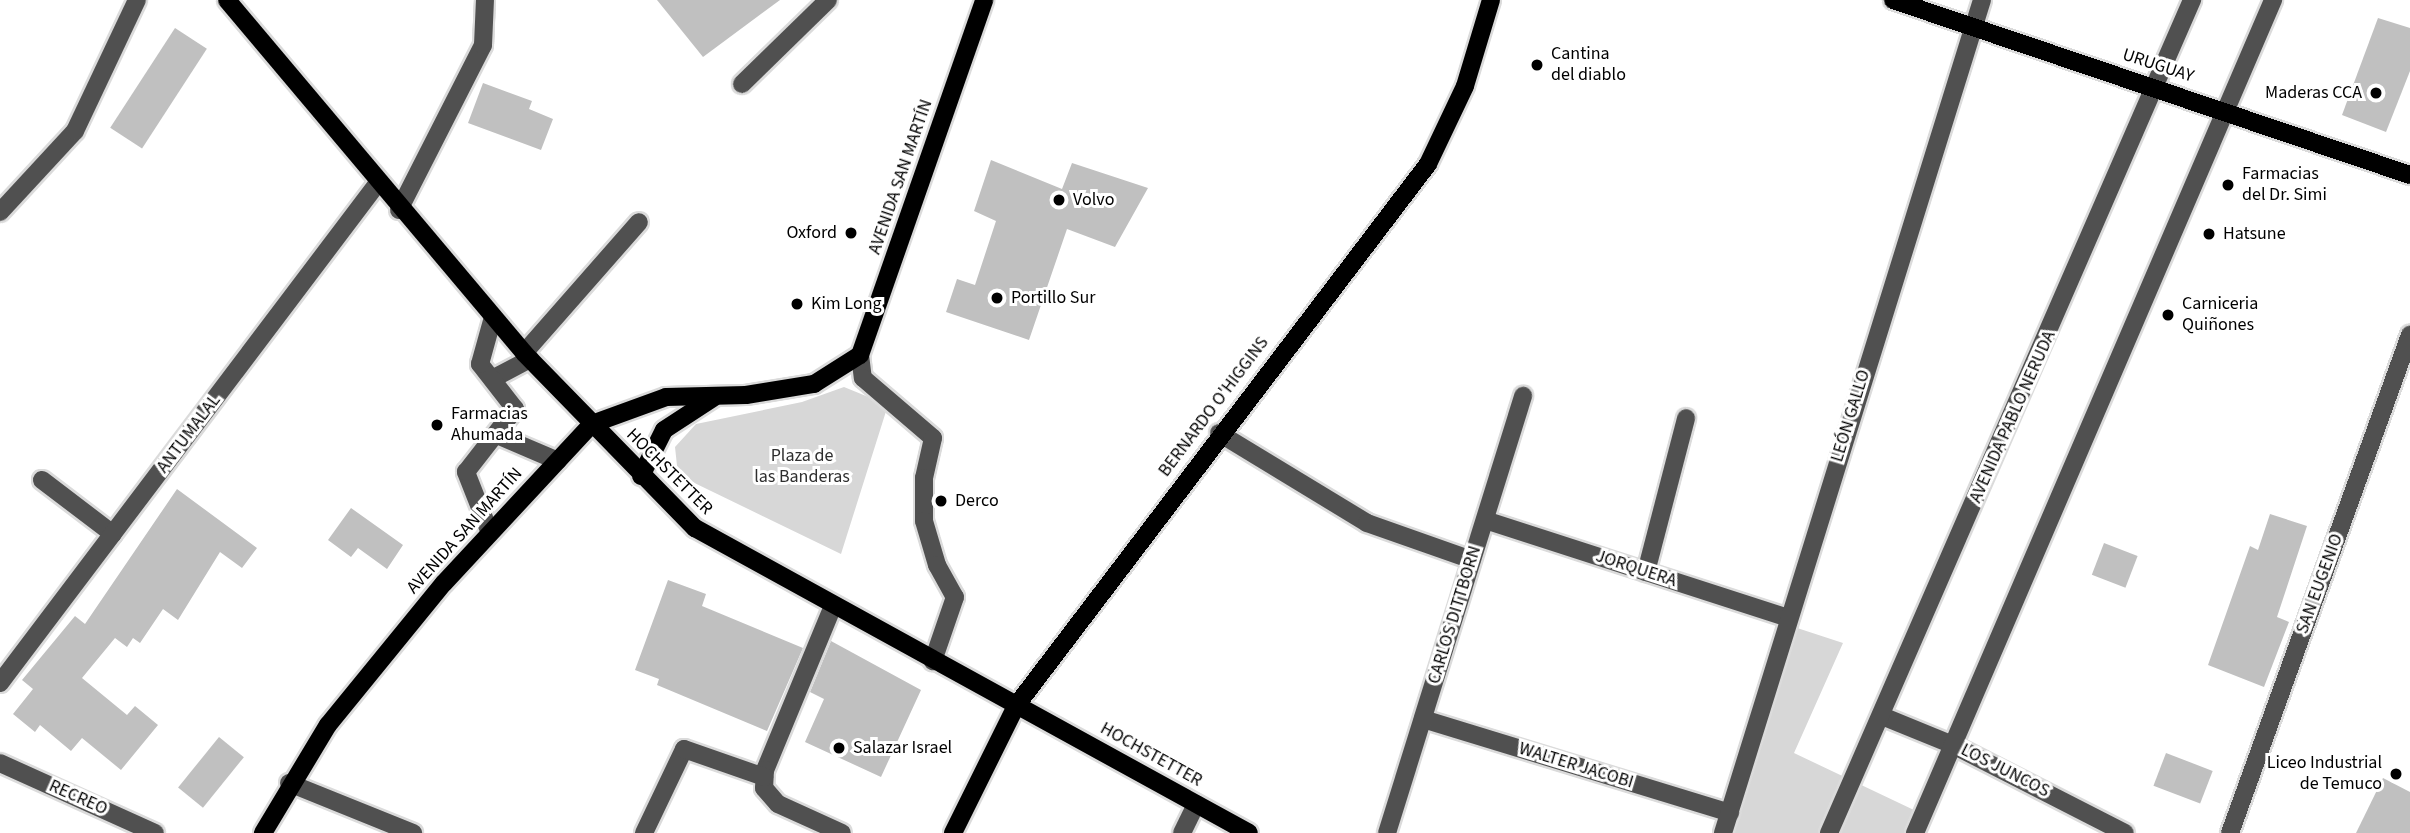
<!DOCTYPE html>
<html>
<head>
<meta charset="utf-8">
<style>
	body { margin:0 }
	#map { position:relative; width:2410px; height:833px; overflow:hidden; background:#fff; font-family:"Source Sans 3",sans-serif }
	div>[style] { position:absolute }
	.green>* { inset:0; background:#d7d7d7 }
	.building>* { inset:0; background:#c0c0c0; transform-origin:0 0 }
	.roads { filter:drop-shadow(2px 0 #dbdbdb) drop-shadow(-2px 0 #dbdbdb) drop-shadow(0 2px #dbdbdb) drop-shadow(0 -2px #dbdbdb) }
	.minor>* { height:18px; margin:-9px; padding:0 9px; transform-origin:9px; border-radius:9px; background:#505050 }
	.major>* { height:18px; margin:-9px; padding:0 9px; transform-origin:9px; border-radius:9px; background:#000 }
	.dots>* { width:19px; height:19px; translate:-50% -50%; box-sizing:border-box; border:4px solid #fff; border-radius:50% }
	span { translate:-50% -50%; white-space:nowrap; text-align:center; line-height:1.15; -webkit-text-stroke:6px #fff; paint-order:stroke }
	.poi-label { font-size:18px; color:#000 }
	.left { translate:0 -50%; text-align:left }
	.right { translate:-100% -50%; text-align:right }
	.street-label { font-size:18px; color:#000 }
	.park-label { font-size:18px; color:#2e2e2e }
</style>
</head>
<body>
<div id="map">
	<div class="green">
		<i style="clip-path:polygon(844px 387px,888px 405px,841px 554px,678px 475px,675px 447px,696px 424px,802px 402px)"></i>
		<i style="clip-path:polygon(1791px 626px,1843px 643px,1794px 753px,1916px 811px,1907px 833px,1729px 833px)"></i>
	</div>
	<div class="building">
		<i style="clip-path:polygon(657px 0,780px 0,703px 57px)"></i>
		<i style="clip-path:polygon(2378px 18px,2410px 28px,2410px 71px,2386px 132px,2342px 115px)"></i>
		<i style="left:175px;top:28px;width:38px;height:119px;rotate:33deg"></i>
		<i style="clip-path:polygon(483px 83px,532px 101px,529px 109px,553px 119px,541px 150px,468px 123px)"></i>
		<i style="clip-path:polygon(991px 160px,1062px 189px,1072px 163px,1148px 188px,1115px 247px,1067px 229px,1029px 340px,946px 312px,957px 279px,975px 285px,996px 221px,974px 211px)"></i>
		<i style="clip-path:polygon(177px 489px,257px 548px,242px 568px,220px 552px,178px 620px,163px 609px,140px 643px,133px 638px,127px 647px,115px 638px,82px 678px,127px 715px,135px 706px,158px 725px,121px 770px,82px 738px,71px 751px,40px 725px,35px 732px,13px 714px,33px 689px,22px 680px,75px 616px,85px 624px)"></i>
		<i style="clip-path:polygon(351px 508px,403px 545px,387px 569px,358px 548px,351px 557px,328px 540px)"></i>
		<i style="clip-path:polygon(2270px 514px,2307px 526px,2277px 617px,2289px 622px,2264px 687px,2208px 665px,2250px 546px,2258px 550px)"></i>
		<i style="left:2104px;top:543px;width:36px;height:34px;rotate:21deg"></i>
		<i style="clip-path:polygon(668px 580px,706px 594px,702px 606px,803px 648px,767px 731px,657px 685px,659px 679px,635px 670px)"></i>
		<i style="clip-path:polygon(831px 641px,921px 690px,881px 777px,805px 742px,824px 699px,810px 692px)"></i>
		<i style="left:219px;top:737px;width:32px;height:65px;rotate:39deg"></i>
		<i style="left:2166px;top:753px;width:50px;height:35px;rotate:21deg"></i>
		<i style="clip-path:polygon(2383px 778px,2410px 792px,2410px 833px,2356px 833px)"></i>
	</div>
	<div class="roads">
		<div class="minor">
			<i style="left:742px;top:84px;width:120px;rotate:-44.3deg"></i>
			<i style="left:399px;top:210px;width:185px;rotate:-63deg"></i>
			<i style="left:483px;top:45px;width:45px;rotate:-87.5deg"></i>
			<i style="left:0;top:212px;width:110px;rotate:-47.2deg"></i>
			<i style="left:75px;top:131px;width:145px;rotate:-64.7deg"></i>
			<i style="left:524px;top:353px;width:174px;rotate:-48.7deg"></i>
			<i style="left:860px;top:355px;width:23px;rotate:83deg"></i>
			<i style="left:863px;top:378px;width:92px;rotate:40.6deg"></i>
			<i style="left:933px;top:438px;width:41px;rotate:102.7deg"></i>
			<i style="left:924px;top:478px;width:43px;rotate:90deg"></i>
			<i style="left:924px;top:521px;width:46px;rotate:73.5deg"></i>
			<i style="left:937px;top:565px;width:37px;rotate:61deg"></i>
			<i style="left:955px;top:597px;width:68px;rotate:109deg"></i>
			<i style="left:494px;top:378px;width:41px;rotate:-27.8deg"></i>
			<i style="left:1219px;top:433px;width:173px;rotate:31.3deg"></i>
			<i style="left:1367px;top:523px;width:111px;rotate:19.4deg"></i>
			<i style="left:497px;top:435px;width:66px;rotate:23.1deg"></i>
			<i style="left:42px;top:480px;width:89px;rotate:37.3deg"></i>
			<i style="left:1485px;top:520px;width:318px;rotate:17.9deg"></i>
			<i style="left:490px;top:533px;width:66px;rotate:-111.5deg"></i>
			<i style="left:466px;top:472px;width:80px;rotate:-52.1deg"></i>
			<i style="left:515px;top:409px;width:57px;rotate:-127.9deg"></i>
			<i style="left:480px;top:364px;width:49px;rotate:-74.5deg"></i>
			<i style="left:1646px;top:572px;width:159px;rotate:-75.4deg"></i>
			<i style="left:833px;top:606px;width:178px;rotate:112.5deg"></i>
			<i style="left:765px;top:770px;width:18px;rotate:93deg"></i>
			<i style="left:764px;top:788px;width:21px;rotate:49deg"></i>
			<i style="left:778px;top:804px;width:70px;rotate:24.4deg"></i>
			<i style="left:0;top:683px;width:625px;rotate:-52.93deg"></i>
			<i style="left:1882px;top:716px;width:77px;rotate:22.2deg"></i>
			<i style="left:1953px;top:745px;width:193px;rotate:27.1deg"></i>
			<i style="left:1423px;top:719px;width:321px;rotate:17deg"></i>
			<i style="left:0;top:763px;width:170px;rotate:24.3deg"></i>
			<i style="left:289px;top:783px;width:134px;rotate:22deg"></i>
			<i style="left:644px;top:833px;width:93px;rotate:-64.5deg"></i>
			<i style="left:684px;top:749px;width:85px;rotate:19.3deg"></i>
			<i style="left:1182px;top:833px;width:32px;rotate:-64deg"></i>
			<i style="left:1387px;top:833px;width:458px;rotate:-72.7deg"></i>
			<i style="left:1723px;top:833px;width:872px;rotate:-72.73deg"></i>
			<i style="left:1829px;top:833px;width:909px;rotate:-66.45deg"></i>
			<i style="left:1915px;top:833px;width:907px;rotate:-66.74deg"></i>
			<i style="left:2230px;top:833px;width:530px;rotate:-70.13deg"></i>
		</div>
		<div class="major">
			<i style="left:227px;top:0;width:461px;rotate:49.9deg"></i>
			<i style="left:524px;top:353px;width:245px;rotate:45.7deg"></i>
			<i style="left:695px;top:528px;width:632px;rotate:28.83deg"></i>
			<i style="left:1893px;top:0;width:546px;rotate:18.7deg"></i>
			<i style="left:641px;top:476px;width:51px;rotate:-63.4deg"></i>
			<i style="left:664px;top:430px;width:59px;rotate:-33.1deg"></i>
			<i style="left:263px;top:833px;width:126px;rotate:-59deg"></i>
			<i style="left:328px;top:725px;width:183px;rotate:-50.8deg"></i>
			<i style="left:444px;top:583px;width:217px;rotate:-47.1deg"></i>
			<i style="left:592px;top:424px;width:79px;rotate:-20deg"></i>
			<i style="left:666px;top:397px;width:80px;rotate:-1.4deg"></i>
			<i style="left:746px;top:395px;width:69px;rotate:-9.2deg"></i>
			<i style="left:814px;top:384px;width:54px;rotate:-32.2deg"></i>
			<i style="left:860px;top:355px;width:376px;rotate:-70.7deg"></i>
			<i style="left:953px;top:833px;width:142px;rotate:-63.6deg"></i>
			<i style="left:1016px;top:706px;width:681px;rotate:-52.76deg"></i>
			<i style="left:1428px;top:164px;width:86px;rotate:-64.6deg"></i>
			<i style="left:1465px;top:86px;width:90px;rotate:-73.2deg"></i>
		</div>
	</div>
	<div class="dots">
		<i style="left:1537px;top:65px;background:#000"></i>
		<i style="left:2376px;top:93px;background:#000"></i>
		<i style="left:2228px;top:185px;background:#000"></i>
		<i style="left:1059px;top:200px;background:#000"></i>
		<i style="left:851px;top:233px;background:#000"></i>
		<i style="left:2209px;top:234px;background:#000"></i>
		<i style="left:997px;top:298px;background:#000"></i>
		<i style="left:797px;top:304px;background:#000"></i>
		<i style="left:2168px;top:315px;background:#000"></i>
		<i style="left:437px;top:425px;background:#000"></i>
		<i style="left:941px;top:501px;background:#000"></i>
		<i style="left:839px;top:748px;background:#000"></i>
		<i style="left:2396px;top:774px;background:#000"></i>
	</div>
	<div class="poi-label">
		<span class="left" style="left:1551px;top:65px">Cantina<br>del diablo</span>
		<span class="right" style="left:2362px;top:93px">Maderas CCA</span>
		<span class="left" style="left:2242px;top:185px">Farmacias<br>del Dr. Simi</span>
		<span class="left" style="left:1073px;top:200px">Volvo</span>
		<span class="right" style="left:837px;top:233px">Oxford</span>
		<span class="left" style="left:2223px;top:234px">Hatsune</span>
		<span class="left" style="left:1011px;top:298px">Portillo Sur</span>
		<span class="left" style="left:811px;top:304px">Kim Long</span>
		<span class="left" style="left:2182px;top:315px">Carniceria<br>Quiñones</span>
		<span class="left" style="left:451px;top:425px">Farmacias<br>Ahumada</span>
		<span class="left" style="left:955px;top:501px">Derco</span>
		<span class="left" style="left:853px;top:748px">Salazar Israel</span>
		<span class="right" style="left:2382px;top:774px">Liceo Industrial<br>de Temuco</span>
	</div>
	<div class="street-label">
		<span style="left:2158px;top:66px;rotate:18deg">URUGUAY</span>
		<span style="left:901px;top:177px;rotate:-71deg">AVENIDA SAN MARTÍN</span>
		<span style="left:1214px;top:407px;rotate:-53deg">BERNARDO O'HIGGINS</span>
		<span style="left:1851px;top:416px;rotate:-73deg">LEÓN GALLO</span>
		<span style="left:2013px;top:417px;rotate:-66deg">AVENIDA PABLO NERUDA</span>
		<span style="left:189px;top:434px;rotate:-53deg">ANTUMALAL</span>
		<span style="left:669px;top:472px;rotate:45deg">HOCHSTETTER</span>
		<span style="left:465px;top:531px;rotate:-48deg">AVENIDA SAN MARTÍN</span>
		<span style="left:1636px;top:569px;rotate:18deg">JORQUERA</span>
		<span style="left:2320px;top:584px;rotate:-70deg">SAN EUGENIO</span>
		<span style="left:1455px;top:615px;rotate:-73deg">CARLOS DITTBORN</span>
		<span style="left:1151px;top:755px;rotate:29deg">HOCHSTETTER</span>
		<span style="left:1576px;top:766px;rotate:17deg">WALTER JACOBI</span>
		<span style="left:2005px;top:771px;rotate:27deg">LOS JUNCOS</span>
		<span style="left:78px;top:798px;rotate:24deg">RECREO</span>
	</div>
	<div class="park-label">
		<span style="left:802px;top:467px">Plaza de<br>las Banderas</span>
	</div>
</div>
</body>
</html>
